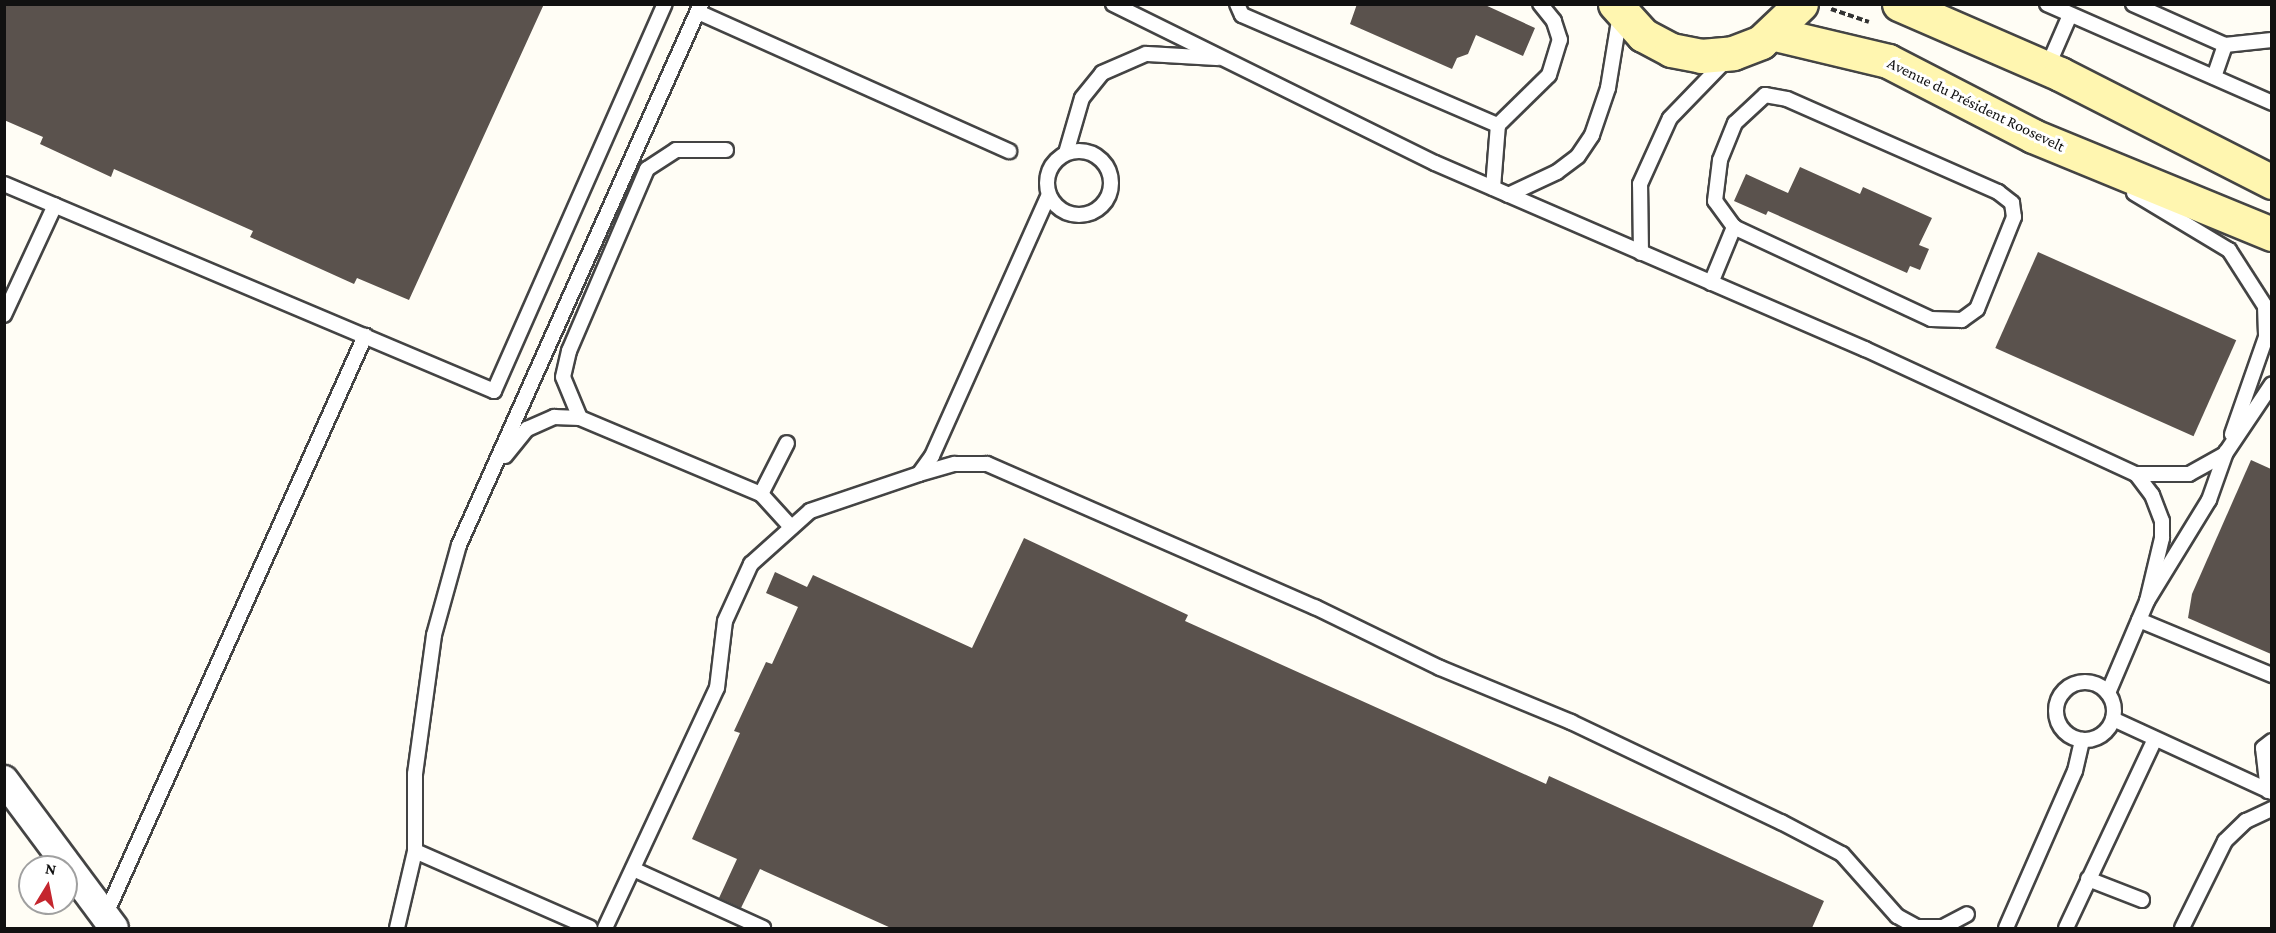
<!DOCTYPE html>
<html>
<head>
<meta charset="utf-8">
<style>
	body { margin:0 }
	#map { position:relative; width:2276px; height:933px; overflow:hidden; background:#fffdf5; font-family:"Crimson Pro",serif }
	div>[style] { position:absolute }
	.building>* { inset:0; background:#5a524d; transform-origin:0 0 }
	.path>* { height:4px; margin-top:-2px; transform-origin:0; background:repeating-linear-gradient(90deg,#333 0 6px,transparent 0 9px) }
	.roads { filter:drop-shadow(2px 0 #444) drop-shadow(-2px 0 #444) drop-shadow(0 2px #444) drop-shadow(0 -2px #444) }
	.service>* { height:14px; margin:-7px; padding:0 7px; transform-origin:7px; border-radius:7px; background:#fff }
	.service>.ring { margin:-7px; padding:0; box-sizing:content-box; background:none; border:14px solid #fff; border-radius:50% }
	.minor>* { height:28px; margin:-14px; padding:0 14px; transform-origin:14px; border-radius:14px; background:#fff }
	.secondary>* { height:33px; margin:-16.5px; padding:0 16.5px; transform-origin:16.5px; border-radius:16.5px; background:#fff6b0 }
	span { translate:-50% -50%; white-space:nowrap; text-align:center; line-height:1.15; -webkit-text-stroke:6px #fff; paint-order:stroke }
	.street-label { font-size:16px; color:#111 }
	.frame { position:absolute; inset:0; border:6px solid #111; pointer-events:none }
	.north { position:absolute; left:18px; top:855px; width:60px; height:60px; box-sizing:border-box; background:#fff; border:2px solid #a0a0a0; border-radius:50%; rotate:10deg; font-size:16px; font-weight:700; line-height:24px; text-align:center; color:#111 }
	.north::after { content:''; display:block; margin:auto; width:21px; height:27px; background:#c4262e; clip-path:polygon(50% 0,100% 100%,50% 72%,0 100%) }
</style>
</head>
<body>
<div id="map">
	<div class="building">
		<i style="clip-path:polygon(4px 4px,544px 4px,409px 300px,357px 278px,354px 284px,250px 237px,253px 231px,114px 169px,111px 177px,40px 144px,43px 137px,4px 120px)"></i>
		<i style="clip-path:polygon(1357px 4px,1483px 4px,1535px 28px,1523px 56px,1476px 35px,1468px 54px,1457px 58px,1452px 69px,1350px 24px)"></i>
		<i style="clip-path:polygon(1800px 167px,1860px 194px,1863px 187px,1932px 218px,1919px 245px,1929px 249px,1920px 270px,1910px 266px,1907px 273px,1768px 211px,1766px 215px,1734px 201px,1746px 174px,1788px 193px)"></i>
		<i style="left:2038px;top:252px;width:217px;height:105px;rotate:24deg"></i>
		<i style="clip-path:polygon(2251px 460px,2271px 469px,2271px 654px,2188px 618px,2192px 594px)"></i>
		<i style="clip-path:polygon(1024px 538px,1188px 615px,1185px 621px,1546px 784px,1549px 776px,1824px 901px,1812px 928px,891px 928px,760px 869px,741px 908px,719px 898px,737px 859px,692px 839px,740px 733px,734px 731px,766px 662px,772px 664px,798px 607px,766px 593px,775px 572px,807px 587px,813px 575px,972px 648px)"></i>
	</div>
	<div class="path">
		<i style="left:1831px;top:9px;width:40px;rotate:18.9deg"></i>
	</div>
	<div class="roads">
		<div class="service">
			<i style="left:1113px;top:4px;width:359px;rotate:26.3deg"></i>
			<i style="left:1435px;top:163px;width:469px;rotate:23.4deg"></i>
			<i style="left:1865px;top:349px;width:298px;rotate:24.8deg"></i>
			<i style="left:2136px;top:474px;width:53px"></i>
			<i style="left:2189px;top:474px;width:41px;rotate:-29.1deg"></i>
			<i style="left:2225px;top:454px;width:84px;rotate:-56.1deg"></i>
			<i style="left:1237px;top:4px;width:12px;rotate:66deg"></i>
			<i style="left:1242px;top:15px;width:279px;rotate:23.3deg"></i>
			<i style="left:2047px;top:4px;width:246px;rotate:23.7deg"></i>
			<i style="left:2133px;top:4px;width:101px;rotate:24deg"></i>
			<i style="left:2225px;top:45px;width:47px;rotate:-6.1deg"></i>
			<i style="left:698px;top:12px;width:341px;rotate:24.1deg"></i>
			<i style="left:2047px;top:68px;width:58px;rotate:-66.5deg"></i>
			<i style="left:2214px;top:77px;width:34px;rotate:-71deg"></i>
			<i style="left:1765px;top:95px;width:22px;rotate:10deg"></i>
			<i style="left:1787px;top:99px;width:231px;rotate:23.8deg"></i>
			<i style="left:1998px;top:192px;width:18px;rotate:38deg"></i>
			<i style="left:2012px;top:203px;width:14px;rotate:82deg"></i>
			<i style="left:2014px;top:217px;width:99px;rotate:111.9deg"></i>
			<i style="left:1977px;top:309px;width:19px;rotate:144deg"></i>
			<i style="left:1962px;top:320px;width:31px;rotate:-178deg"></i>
			<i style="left:1931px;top:319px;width:217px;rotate:-155deg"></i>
			<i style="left:1734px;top:227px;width:32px;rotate:-126deg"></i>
			<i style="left:1715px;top:201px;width:41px;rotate:-83deg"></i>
			<i style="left:1720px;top:160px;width:40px;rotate:-68deg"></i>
			<i style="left:1735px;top:123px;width:41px;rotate:-43deg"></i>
			<i class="ring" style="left:1047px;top:151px;width:50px;height:50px"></i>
			<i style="left:1066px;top:153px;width:57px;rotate:-73.8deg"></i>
			<i style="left:1082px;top:98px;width:32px;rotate:-51deg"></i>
			<i style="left:1102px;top:73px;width:48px;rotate:-23.4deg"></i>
			<i style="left:1146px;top:54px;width:72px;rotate:3.2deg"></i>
			<i style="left:4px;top:184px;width:532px;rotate:22.9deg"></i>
			<i style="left:494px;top:391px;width:423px;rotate:-66.2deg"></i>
			<i style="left:1493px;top:188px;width:63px;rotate:-85.5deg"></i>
			<i style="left:1498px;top:125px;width:71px;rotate:-44.4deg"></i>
			<i style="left:1549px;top:75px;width:37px;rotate:-73deg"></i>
			<i style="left:1560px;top:40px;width:20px;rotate:-108deg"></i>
			<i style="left:1554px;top:21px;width:22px;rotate:-129deg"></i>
			<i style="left:2134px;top:193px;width:111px;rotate:31deg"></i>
			<i style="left:2229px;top:250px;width:67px;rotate:57.3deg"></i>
			<i style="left:2265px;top:306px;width:31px;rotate:88deg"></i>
			<i style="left:2266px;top:337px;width:103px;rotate:109.3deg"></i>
			<i style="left:1508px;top:195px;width:54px;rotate:-25.1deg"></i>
			<i style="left:1557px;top:172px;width:26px;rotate:-37deg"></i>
			<i style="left:1578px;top:156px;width:25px;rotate:-56deg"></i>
			<i style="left:1592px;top:135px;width:50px;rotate:-71.2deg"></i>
			<i style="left:1608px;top:88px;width:74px;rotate:-80.7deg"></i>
			<i style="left:1641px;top:253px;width:69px;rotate:-90.8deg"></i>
			<i style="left:1640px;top:184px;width:72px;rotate:-65.6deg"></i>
			<i style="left:1670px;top:118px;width:82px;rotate:-46deg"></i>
			<i style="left:1711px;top:283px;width:61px;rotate:-67.7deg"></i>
			<i style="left:4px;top:315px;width:121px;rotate:-65.1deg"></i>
			<i style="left:580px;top:418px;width:44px;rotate:-112.5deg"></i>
			<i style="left:563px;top:377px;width:27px;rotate:-77deg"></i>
			<i style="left:569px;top:351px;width:198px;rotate:-66.8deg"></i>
			<i style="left:647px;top:169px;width:35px;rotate:-33deg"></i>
			<i style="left:676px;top:150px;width:50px"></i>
			<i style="left:505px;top:456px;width:35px;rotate:-51deg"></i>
			<i style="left:527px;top:429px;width:30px;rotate:-24deg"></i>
			<i style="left:554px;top:417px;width:26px;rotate:2deg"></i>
			<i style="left:580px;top:418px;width:196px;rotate:22.8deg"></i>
			<i style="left:761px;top:494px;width:45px;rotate:47.7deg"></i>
			<i style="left:919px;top:474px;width:22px;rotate:-54deg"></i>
			<i style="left:932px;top:456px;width:286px;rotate:-65.9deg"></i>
			<i style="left:761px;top:494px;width:57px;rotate:-63deg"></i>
			<i style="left:2147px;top:601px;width:119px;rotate:-58.5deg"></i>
			<i style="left:2209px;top:500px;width:51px;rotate:-70.5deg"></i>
			<i style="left:2139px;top:620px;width:144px;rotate:22.5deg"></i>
			<i class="ring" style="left:2056px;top:682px;width:44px;height:44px"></i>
			<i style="left:2108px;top:693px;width:100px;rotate:-67deg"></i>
			<i style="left:2147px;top:601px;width:65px;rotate:-76.6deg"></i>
			<i style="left:2162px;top:538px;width:17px;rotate:-90deg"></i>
			<i style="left:2162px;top:521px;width:28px;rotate:-111deg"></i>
			<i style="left:2152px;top:495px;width:26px;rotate:-127deg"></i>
			<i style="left:2113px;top:719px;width:175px;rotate:24.7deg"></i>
			<i style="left:2268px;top:791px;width:43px;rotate:-96.6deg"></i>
			<i style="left:2263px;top:748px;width:11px;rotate:-38deg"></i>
			<i style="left:415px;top:851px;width:191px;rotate:23.7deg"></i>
			<i style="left:633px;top:869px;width:143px;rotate:24.4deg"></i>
			<i style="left:2088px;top:879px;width:58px;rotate:21.3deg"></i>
			<i style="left:105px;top:916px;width:636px;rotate:-65.85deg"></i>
			<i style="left:397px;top:928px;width:79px;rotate:-76.8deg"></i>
			<i style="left:415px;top:851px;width:77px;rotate:-90deg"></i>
			<i style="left:415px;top:774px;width:140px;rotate:-82.2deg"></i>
			<i style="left:434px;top:635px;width:93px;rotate:-74.5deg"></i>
			<i style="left:459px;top:545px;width:593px;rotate:-65.9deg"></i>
			<i style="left:605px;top:928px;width:265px;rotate:-65deg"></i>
			<i style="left:717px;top:688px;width:67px;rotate:-83.2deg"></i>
			<i style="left:725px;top:621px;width:63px;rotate:-65.5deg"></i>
			<i style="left:751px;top:564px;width:79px;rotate:-41.9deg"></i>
			<i style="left:810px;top:511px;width:115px;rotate:-18.7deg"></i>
			<i style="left:919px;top:474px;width:37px;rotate:-16deg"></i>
			<i style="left:955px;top:464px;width:32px"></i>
			<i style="left:987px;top:464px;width:358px;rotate:23.6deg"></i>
			<i style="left:1315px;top:607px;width:139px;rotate:26deg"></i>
			<i style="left:1440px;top:668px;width:142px;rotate:22.4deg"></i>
			<i style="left:1571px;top:722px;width:233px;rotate:25.5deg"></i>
			<i style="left:1781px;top:822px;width:69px;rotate:27.7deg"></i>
			<i style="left:1842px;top:854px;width:83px;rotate:48.4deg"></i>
			<i style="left:1897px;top:916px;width:23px;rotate:29deg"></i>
			<i style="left:1917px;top:927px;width:26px"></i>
			<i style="left:1943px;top:927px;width:27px;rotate:-28deg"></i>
			<i style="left:2006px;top:928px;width:171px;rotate:-66.3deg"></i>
			<i style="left:2075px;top:771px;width:32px;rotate:-77deg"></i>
			<i style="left:2066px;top:928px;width:207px;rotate:-64.8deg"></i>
			<i style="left:2182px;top:928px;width:97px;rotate:-63.7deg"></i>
			<i style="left:2225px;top:841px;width:29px;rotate:-44deg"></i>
			<i style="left:2246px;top:821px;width:29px;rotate:-25deg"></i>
		</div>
		<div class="minor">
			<i style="left:4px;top:780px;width:184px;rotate:53.4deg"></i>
		</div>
		<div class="secondary">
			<i style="left:1615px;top:4px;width:42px;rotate:47.9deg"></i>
			<i style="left:1643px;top:35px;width:32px;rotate:28deg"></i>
			<i style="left:1671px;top:50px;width:31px;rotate:11deg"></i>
			<i style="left:1701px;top:56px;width:32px;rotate:-5deg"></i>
			<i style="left:1733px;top:53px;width:30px;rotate:-21deg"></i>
			<i style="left:1761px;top:42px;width:55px;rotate:-43.5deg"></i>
			<i style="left:1899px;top:4px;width:176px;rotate:23.5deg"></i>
			<i style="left:2060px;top:74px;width:238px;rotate:27deg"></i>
			<i style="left:1775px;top:34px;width:116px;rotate:13.4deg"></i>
			<i style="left:1888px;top:61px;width:163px;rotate:27.3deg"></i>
			<i style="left:2033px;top:136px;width:258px;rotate:22.3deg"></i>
		</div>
	</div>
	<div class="street-label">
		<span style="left:1976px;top:105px;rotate:26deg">Avenue du Président Roosevelt</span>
	</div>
	<div class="frame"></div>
	<div class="north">N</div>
</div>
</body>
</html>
